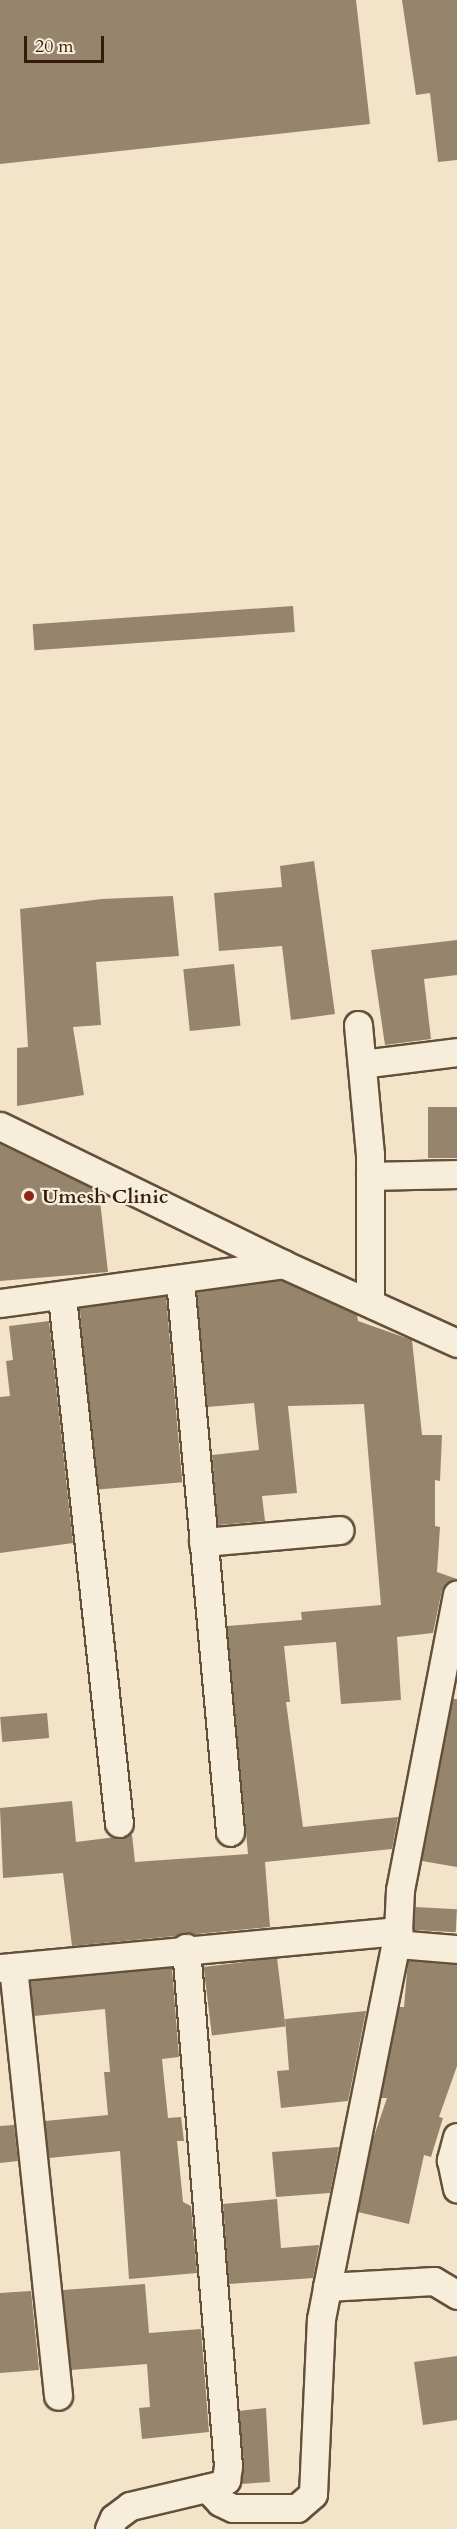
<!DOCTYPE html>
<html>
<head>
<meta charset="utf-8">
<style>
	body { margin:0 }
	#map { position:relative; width:457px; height:2529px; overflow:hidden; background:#f3e3c8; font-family:Cardo,serif }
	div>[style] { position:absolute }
	.building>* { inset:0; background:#97846c; transform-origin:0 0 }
	.roads { filter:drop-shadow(2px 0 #644f39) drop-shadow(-2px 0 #644f39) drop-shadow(0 2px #644f39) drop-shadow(0 -2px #644f39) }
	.minor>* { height:27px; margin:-13.5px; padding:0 13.5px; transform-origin:13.5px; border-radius:13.5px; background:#f7eddb }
	.dots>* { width:16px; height:16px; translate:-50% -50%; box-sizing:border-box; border:3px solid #f7eddb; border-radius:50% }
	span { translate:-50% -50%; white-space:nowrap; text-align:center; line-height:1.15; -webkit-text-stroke:4.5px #f7eddb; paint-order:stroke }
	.poi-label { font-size:20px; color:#341e09; font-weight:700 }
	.left { translate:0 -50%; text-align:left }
	.scale { position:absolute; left:24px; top:36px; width:80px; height:27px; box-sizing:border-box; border:3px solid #341e09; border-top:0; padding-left:8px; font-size:18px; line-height:21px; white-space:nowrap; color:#341e09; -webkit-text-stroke:4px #f7eddb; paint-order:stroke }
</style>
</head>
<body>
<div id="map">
	<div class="building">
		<i style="clip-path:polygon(0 0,356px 0,370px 124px,0 164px)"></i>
		<i style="clip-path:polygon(402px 0,457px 0,457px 160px,438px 162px,430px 93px,416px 95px)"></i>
		<i style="left:293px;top:606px;width:26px;height:261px;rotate:86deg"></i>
		<i style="clip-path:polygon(314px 861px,335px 1014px,291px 1020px,282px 946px,219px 951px,214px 893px,282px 887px,280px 866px)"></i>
		<i style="clip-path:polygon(173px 896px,179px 956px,96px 962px,101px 1025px,73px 1027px,84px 1095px,17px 1106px,17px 1048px,28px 1047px,20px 909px,102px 899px)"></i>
		<i style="clip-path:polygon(457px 940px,457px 975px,424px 979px,431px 1039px,385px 1045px,371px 950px)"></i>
		<i style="left:234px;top:964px;width:62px;height:51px;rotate:84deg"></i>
		<i style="left:457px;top:1107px;width:51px;height:29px;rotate:90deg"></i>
		<i style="clip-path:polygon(0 1144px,99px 1192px,108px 1272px,0 1281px)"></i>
		<i style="clip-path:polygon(281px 1280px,357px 1315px,358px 1321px,412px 1340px,422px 1435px,442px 1435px,440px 1481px,435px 1480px,435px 1526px,440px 1527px,437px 1572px,457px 1579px,446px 1583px,442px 1590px,433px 1633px,397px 1637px,401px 1700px,341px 1704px,336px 1642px,284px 1646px,290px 1702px,286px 1702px,303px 1827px,398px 1817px,392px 1849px,265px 1862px,270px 1927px,72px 1946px,63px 1873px,3px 1878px,0 1808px,72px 1801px,76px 1842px,132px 1835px,135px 1862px,248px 1854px,227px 1626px,302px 1620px,301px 1612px,381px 1605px,364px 1404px,288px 1406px,297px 1493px,262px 1496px,265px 1521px,218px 1525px,212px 1455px,259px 1450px,254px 1403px,207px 1407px,197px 1292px)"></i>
		<i style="left:166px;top:1296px;width:187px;height:87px;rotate:85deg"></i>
		<i style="clip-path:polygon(49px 1321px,73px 1543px,0 1553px,0 1397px,10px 1396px,6px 1361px,13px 1360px,9px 1326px)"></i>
		<i style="clip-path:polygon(453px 1699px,457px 1699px,457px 1867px,422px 1861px)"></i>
		<i style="left:47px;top:1713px;width:25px;height:47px;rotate:85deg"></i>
		<i style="left:415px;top:1907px;width:42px;height:23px;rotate:3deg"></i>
		<i style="left:277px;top:1958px;width:69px;height:74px;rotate:83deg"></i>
		<i style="clip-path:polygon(408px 1961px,457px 1965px,457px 2066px,439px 2117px,443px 2118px,431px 2157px,424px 2155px,409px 2224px,358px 2212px,373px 2139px,387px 2098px,381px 2098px,399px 2007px,404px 2007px)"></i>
		<i style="clip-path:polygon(172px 1968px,179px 2057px,162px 2059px,168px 2118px,181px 2117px,184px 2141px,177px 2141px,183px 2202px,191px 2206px,197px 2273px,129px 2279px,120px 2151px,49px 2158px,45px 2121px,108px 2115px,104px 2072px,110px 2072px,105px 2009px,34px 2016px,30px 1981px)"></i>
		<i style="clip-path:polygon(366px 2011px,348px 2101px,281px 2108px,277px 2071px,289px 2070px,285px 2019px)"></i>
		<i style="clip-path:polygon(14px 2125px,18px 2161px,0 2163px,0 2126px)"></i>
		<i style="clip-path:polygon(339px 2147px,330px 2193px,276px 2197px,272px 2152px)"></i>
		<i style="clip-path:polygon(277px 2199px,281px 2248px,319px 2245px,313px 2278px,229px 2284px,223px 2204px)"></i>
		<i style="clip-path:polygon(145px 2284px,149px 2333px,201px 2329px,209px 2432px,142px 2439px,139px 2408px,150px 2407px,147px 2364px,71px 2370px,63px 2290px)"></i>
		<i style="clip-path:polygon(31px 2291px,39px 2370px,0 2373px,0 2293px)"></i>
		<i style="clip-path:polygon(457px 2356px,457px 2420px,423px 2425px,414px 2362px)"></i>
		<i style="clip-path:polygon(266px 2408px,270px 2482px,241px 2484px,244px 2465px,239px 2411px)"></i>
	</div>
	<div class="roads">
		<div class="minor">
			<i style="left:358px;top:1025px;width:130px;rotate:84.7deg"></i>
			<i style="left:370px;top:1154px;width:148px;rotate:90deg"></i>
			<i style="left:362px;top:1064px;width:96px;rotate:-7.2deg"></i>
			<i style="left:0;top:1126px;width:315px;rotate:26deg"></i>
			<i style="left:283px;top:1264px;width:191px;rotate:24.4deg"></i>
			<i style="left:370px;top:1176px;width:87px;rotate:-1.3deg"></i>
			<i style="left:180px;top:1280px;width:554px;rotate:84.82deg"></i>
			<i style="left:62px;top:1297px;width:529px;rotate:83.82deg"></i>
			<i style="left:0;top:1303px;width:286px;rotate:-7.8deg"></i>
			<i style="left:203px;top:1542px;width:137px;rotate:-5deg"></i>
			<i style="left:396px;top:1944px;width:61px;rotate:4.7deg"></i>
			<i style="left:13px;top:1967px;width:431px;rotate:84deg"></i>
			<i style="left:0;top:1968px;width:400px;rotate:-5.3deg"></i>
			<i style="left:398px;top:1931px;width:41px;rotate:-87.2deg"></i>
			<i style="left:400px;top:1890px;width:301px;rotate:-79.1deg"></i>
			<i style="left:457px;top:2137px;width:24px;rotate:105deg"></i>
			<i style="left:451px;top:2160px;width:29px;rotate:78deg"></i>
			<i style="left:327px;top:2287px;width:363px;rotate:-78.7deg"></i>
			<i style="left:207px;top:2488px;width:19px;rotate:47deg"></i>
			<i style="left:220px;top:2502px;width:14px;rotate:25deg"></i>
			<i style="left:233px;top:2508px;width:64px"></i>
			<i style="left:297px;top:2508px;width:21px;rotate:-41deg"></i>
			<i style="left:313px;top:2494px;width:175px;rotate:-87.4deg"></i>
			<i style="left:321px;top:2319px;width:33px;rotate:-79deg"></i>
			<i style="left:327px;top:2287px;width:107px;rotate:-3.2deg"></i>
			<i style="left:434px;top:2281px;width:27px;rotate:31deg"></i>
			<i style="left:109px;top:2529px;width:12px;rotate:-66deg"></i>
			<i style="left:114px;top:2518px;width:20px;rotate:-37deg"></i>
			<i style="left:130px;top:2506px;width:91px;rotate:-13.3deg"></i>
			<i style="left:219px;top:2485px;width:9px;rotate:-36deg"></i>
			<i style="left:226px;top:2480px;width:14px;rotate:-82deg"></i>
			<i style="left:228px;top:2466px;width:520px;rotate:-94.64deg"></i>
		</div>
	</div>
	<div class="dots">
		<i style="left:29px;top:1196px;background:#8f2418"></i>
	</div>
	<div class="poi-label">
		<span class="left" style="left:42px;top:1196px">Umesh Clinic</span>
	</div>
	<div class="scale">20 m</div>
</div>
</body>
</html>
